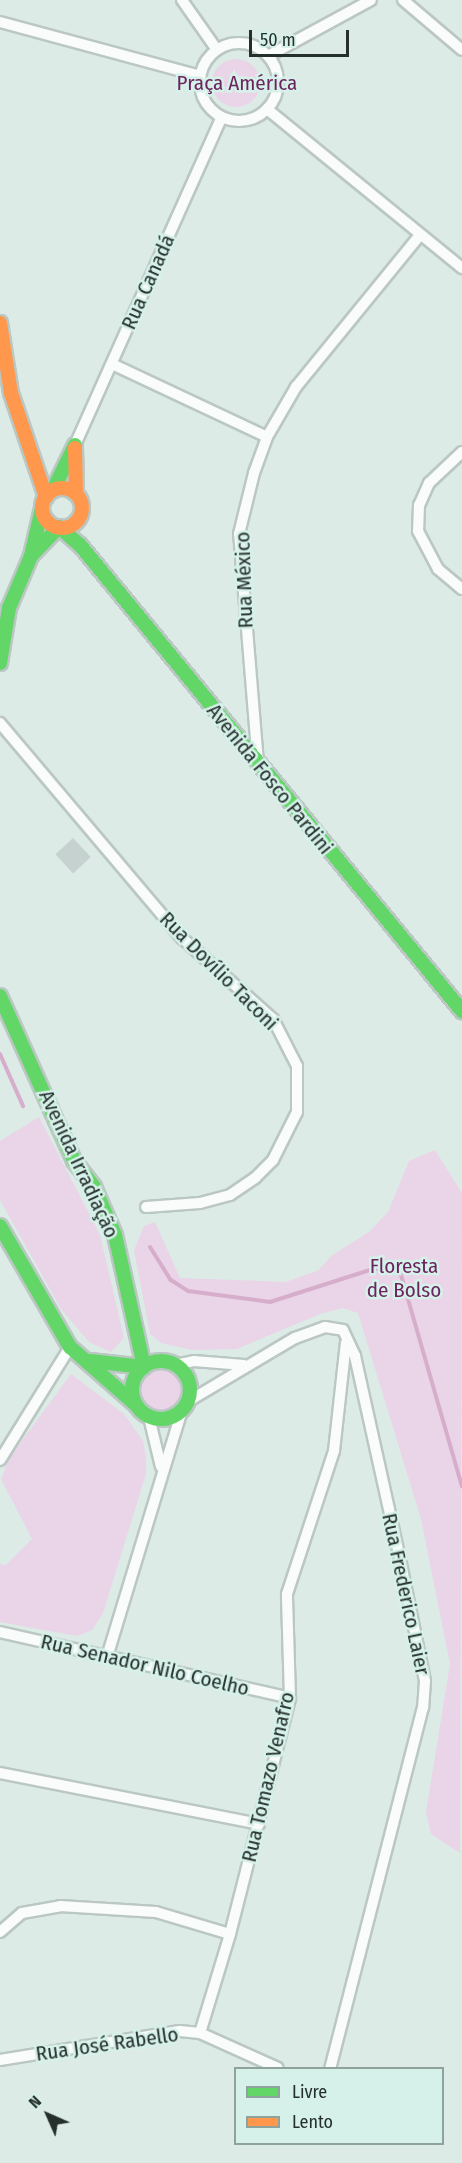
<!DOCTYPE html>
<html>
<head>
<meta charset="utf-8">
<style>
	body { margin:0 }
	#map { position:relative; width:462px; height:2163px; overflow:hidden; background:#dcebe6; font-family:"Fira Sans Condensed",sans-serif }
	div>[style] { position:absolute }
	.green>* { inset:0; background:#ead4e7 }
	.round { border-radius:50% }
	.stream>* { height:4px; margin:-2px; padding:0 2px; transform-origin:2px; border-radius:2px; background:#d6aecc }
	.building>* { inset:0; background:#c6d2cf; transform-origin:0 0 }
	.roads { filter:drop-shadow(2px 0 #bbc7c3) drop-shadow(-2px 0 #bbc7c3) drop-shadow(0 2px #bbc7c3) drop-shadow(0 -2px #bbc7c3) }
	.street>* { height:10px; margin:-5px; padding:0 5px; transform-origin:5px; border-radius:5px; background:#fafcfb }
	.street>.ring { margin:-5px; padding:0; box-sizing:content-box; background:none; border:10px solid #fafcfb; border-radius:50% }
	.fast>* { height:14px; margin:-7px; padding:0 7px; transform-origin:7px; border-radius:7px; background:#63d668 }
	.fast>.ring { margin:-7px; padding:0; box-sizing:content-box; background:none; border:14px solid #63d668; border-radius:50% }
	.slow>* { height:14px; margin:-7px; padding:0 7px; transform-origin:7px; border-radius:7px; background:#ff974d }
	.slow>.ring { margin:-7px; padding:0; box-sizing:content-box; background:none; border:14px solid #ff974d; border-radius:50% }
	span { translate:-50% -50%; white-space:nowrap; text-align:center; line-height:1.15; -webkit-text-stroke:5px #d6f1e9; paint-order:stroke }
	.park-label { font-size:21px; color:#6d245e }
	.street-label { font-size:21px; color:#252f2c }
	.legend { position:absolute; left:234px; top:2067px; width:210px; height:78px; box-sizing:border-box; background:#d6f1e9; border:2px solid #8fa39d; margin:0; padding:8px 10px; list-style:none; font-size:18px; color:#252f2c }
	.legend li { display:flex; align-items:center; gap:12px; height:30px }
	.legend b { width:30px; border:2px solid #8fa39d }
	.north { position:absolute; left:18px; top:2085px; width:60px; height:60px; -webkit-text-stroke:4px #d6f1e9; paint-order:stroke; rotate:315deg; font-size:16px; font-weight:700; line-height:24px; text-align:center; color:#252f2c }
	.north::after { content:''; display:block; margin:auto; width:21px; height:27px; background:#252f2c; clip-path:polygon(50% 0,100% 100%,50% 72%,0 100%) }
	.scale { position:absolute; left:249px; top:30px; width:100px; height:27px; box-sizing:border-box; border:3px solid #252f2c; border-top:0; padding-left:8px; font-size:18px; line-height:21px; white-space:nowrap; color:#252f2c; -webkit-text-stroke:4px #d6f1e9; paint-order:stroke }
</style>
</head>
<body>
<div id="map">
	<div class="green">
		<i class="round" style="left:212px;top:59px;width:48px;height:48px"></i>
		<i style="clip-path:polygon(39px 1117px,100px 1235px,124px 1338px,111px 1352px,89px 1342px,61px 1309px,0 1200px,0 1141px)"></i>
		<i style="clip-path:polygon(435px 1150px,462px 1193px,460px 1853px,431px 1834px,426px 1812px,450px 1664px,421px 1519px,358px 1313px,343px 1308px,320px 1314px,237px 1349px,192px 1350px,161px 1343px,150px 1334px,134px 1250px,144px 1226px,155px 1222px,180px 1278px,286px 1282px,319px 1270px,331px 1256px,369px 1232px,388px 1212px,409px 1161px)"></i>
		<i class="round" style="left:140px;top:1369px;width:42px;height:42px"></i>
		<i style="clip-path:polygon(71px 1374px,124px 1414px,143px 1441px,146px 1458px,146px 1474px,103px 1613px,92px 1630px,77px 1636px,0 1622px,0 1564px,6px 1565px,32px 1539px,1px 1479px,10px 1457px)"></i>
	</div>
	<div class="stream">
		<i style="left:0;top:1054px;width:57px;rotate:66.1deg"></i>
		<i style="left:150px;top:1247px;width:39px;rotate:58deg"></i>
		<i style="left:171px;top:1280px;width:20px;rotate:33deg"></i>
		<i style="left:188px;top:1291px;width:83px;rotate:7.6deg"></i>
		<i style="left:270px;top:1302px;width:108px;rotate:-17.8deg"></i>
		<i style="left:373px;top:1269px;width:15px;rotate:-8deg"></i>
		<i style="left:388px;top:1267px;width:15px;rotate:32deg"></i>
		<i style="left:401px;top:1275px;width:220px;rotate:73.9deg"></i>
	</div>
	<div class="building">
		<i style="left:73px;top:838px;width:26px;height:24px;rotate:47deg"></i>
	</div>
	<div class="roads">
		<div class="street">
			<i style="left:182px;top:0;width:61px;rotate:55deg"></i>
			<i style="left:403px;top:0;width:77px;rotate:40.3deg"></i>
			<i style="left:0;top:22px;width:207px;rotate:15.1deg"></i>
			<i class="ring" style="left:200px;top:43px;width:68px;height:68px"></i>
			<i style="left:268px;top:56px;width:117px;rotate:-28.5deg"></i>
			<i style="left:267px;top:109px;width:252px;rotate:39.2deg"></i>
			<i style="left:112px;top:364px;width:171px;rotate:25.2deg"></i>
			<i style="left:75px;top:445px;width:358px;rotate:-65.9deg"></i>
			<i style="left:462px;top:452px;width:45px;rotate:136.8deg"></i>
			<i style="left:429px;top:483px;width:24px;rotate:114deg"></i>
			<i style="left:419px;top:505px;width:26px;rotate:92deg"></i>
			<i style="left:418px;top:531px;width:43px;rotate:62.2deg"></i>
			<i style="left:438px;top:569px;width:31px;rotate:40deg"></i>
			<i style="left:0;top:723px;width:282px;rotate:49.8deg"></i>
			<i style="left:182px;top:938px;width:122px;rotate:41.7deg"></i>
			<i style="left:273px;top:1019px;width:53px;rotate:62.9deg"></i>
			<i style="left:297px;top:1066px;width:46px;rotate:90deg"></i>
			<i style="left:297px;top:1112px;width:54px;rotate:116.6deg"></i>
			<i style="left:273px;top:1160px;width:25px;rotate:135deg"></i>
			<i style="left:255px;top:1178px;width:30px;rotate:146deg"></i>
			<i style="left:230px;top:1195px;width:31px;rotate:165deg"></i>
			<i style="left:200px;top:1203px;width:54px;rotate:175.8deg"></i>
			<i style="left:258px;top:763px;width:230px;rotate:-94.7deg"></i>
			<i style="left:239px;top:534px;width:63px;rotate:-76.2deg"></i>
			<i style="left:254px;top:473px;width:38px;rotate:-70deg"></i>
			<i style="left:267px;top:437px;width:58px;rotate:-59.9deg"></i>
			<i style="left:296px;top:387px;width:196px;rotate:-50.8deg"></i>
			<i style="left:175px;top:1365px;width:19px;rotate:-12deg"></i>
			<i style="left:194px;top:1361px;width:50px;rotate:4.6deg"></i>
			<i style="left:187px;top:1402px;width:126px;rotate:-30.7deg"></i>
			<i style="left:295px;top:1338px;width:32px;rotate:-20deg"></i>
			<i style="left:325px;top:1327px;width:18px;rotate:9deg"></i>
			<i style="left:343px;top:1330px;width:29px;rotate:65deg"></i>
			<i style="left:355px;top:1356px;width:208px;rotate:77.5deg"></i>
			<i style="left:400px;top:1559px;width:125px;rotate:78.4deg"></i>
			<i style="left:425px;top:1681px;width:26px;rotate:94deg"></i>
			<i style="left:423px;top:1707px;width:373px;rotate:104.4deg"></i>
			<i style="left:149px;top:1417px;width:51px;rotate:76.5deg"></i>
			<i style="left:0;top:1460px;width:133px;rotate:-58.2deg"></i>
			<i style="left:0;top:1632px;width:297px;rotate:12.8deg"></i>
			<i style="left:107px;top:1657px;width:258px;rotate:-73.1deg"></i>
			<i style="left:0;top:1773px;width:264px;rotate:11.1deg"></i>
			<i style="left:0;top:1932px;width:29px;rotate:-41deg"></i>
			<i style="left:22px;top:1913px;width:39px;rotate:-10deg"></i>
			<i style="left:60px;top:1906px;width:96px;rotate:3.6deg"></i>
			<i style="left:156px;top:1912px;width:77px;rotate:16.6deg"></i>
			<i style="left:200px;top:2033px;width:103px;rotate:-73.1deg"></i>
			<i style="left:230px;top:1934px;width:244px;rotate:-75.7deg"></i>
			<i style="left:290px;top:1698px;width:104px;rotate:-91.7deg"></i>
			<i style="left:287px;top:1594px;width:151px;rotate:-71.8deg"></i>
			<i style="left:334px;top:1451px;width:109px;rotate:-83.7deg"></i>
			<i style="left:0;top:2060px;width:182px;rotate:-9.2deg"></i>
			<i style="left:180px;top:2031px;width:20px;rotate:6deg"></i>
			<i style="left:200px;top:2033px;width:85px;rotate:24.2deg"></i>
		</div>
		<div class="fast">
			<i style="left:53px;top:490px;width:50px;rotate:-63.9deg"></i>
			<i style="left:31px;top:556px;width:40px;rotate:-46deg"></i>
			<i style="left:59px;top:527px;width:28px;rotate:41deg"></i>
			<i style="left:80px;top:545px;width:603px;rotate:50.66deg"></i>
			<i style="left:0;top:663px;width:56px;rotate:-80.7deg"></i>
			<i style="left:9px;top:608px;width:56px;rotate:-67.1deg"></i>
			<i style="left:31px;top:556px;width:49px;rotate:-77.1deg"></i>
			<i style="left:0;top:996px;width:181px;rotate:65.8deg"></i>
			<i style="left:74px;top:1161px;width:33px;rotate:52deg"></i>
			<i style="left:94px;top:1187px;width:52px;rotate:66.4deg"></i>
			<i style="left:115px;top:1235px;width:135px;rotate:77.6deg"></i>
			<i style="left:144px;top:1367px;width:54px;rotate:-173.7deg"></i>
			<i style="left:0;top:1226px;width:140px;rotate:60deg"></i>
			<i style="left:70px;top:1347px;width:88px;rotate:41.3deg"></i>
			<i class="ring" style="left:132px;top:1361px;width:44px;height:44px"></i>
		</div>
		<div class="slow">
			<i style="left:0;top:323px;width:71px;rotate:81.1deg"></i>
			<i style="left:11px;top:393px;width:110px;rotate:71.4deg"></i>
			<i style="left:75px;top:448px;width:45px;rotate:88.7deg"></i>
			<i class="ring" style="left:42px;top:488px;width:26px;height:26px"></i>
		</div>
	</div>
	<div class="park-label">
		<span style="left:237px;top:83px">Praça América</span>
		<span style="left:404px;top:1278px">Floresta<br>de Bolso</span>
	</div>
	<div class="street-label">
		<span style="left:148px;top:282px;rotate:-66deg">Rua Canadá</span>
		<span style="left:244px;top:580px;rotate:-92deg">Rua México</span>
		<span style="left:270px;top:779px;rotate:51deg">Avenida Fosco Pardini</span>
		<span style="left:219px;top:971px;rotate:45deg">Rua Dovílio Taconi</span>
		<span style="left:79px;top:1164px;rotate:65deg">Avenida Irradiação</span>
		<span style="left:406px;top:1594px;rotate:78deg">Rua Frederico Laier</span>
		<span style="left:145px;top:1665px;rotate:13deg">Rua Senador Nilo Coelho</span>
		<span style="left:268px;top:1777px;rotate:-77deg">Rua Tomazo Venafro</span>
		<span style="left:107px;top:2044px;rotate:-8deg">Rua José Rabello</span>
	</div>
	<ul class="legend">
	<li><b style="height:8px;background:#63d668"></b>Livre</li>
	<li><b style="height:8px;background:#ff974d"></b>Lento</li>
	</ul>
	<div class="north">N</div>
	<div class="scale">50 m</div>
</div>
</body>
</html>
